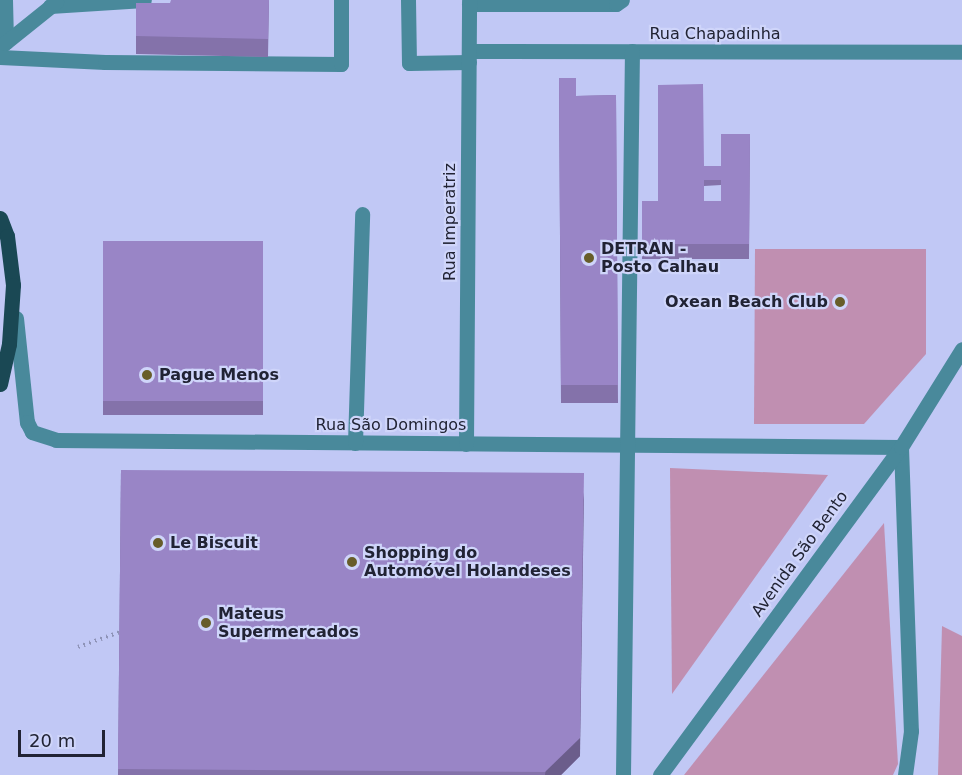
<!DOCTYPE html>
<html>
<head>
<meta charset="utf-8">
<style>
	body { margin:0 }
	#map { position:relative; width:962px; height:775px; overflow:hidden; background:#c1c8f5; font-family:"DejaVu Sans",sans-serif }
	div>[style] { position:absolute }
	.green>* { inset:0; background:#c08fb1 }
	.path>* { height:4px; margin-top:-2px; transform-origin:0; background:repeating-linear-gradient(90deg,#8e93b7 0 1.5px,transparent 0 6px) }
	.minor>* { height:15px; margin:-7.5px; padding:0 7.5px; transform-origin:7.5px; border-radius:7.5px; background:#49899b }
	.major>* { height:15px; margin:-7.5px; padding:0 7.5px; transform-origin:7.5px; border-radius:7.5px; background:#1a4854 }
	.wall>* { inset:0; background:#8472aa; transform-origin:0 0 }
	.shaded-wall>* { inset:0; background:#6b5d8b }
	.building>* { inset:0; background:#9985c6; transform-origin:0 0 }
	.dots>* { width:16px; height:16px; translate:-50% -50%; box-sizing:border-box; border:3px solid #cfd5fa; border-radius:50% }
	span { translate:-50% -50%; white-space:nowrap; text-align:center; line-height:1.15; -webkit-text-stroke:4.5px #cfd5fa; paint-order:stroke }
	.street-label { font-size:16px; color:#212334 }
	.poi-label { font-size:16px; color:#212334; font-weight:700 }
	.left { translate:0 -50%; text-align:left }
	.right { translate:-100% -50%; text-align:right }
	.scale { position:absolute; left:18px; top:730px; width:87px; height:27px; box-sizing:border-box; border:3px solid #212334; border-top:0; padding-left:8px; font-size:18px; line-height:21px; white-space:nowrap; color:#212334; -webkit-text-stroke:4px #cfd5fa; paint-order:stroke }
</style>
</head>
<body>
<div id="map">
	<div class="green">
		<i style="clip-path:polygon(755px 249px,926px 249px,926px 354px,864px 424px,754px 424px)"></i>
		<i style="clip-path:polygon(670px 468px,828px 475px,672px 694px)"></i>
		<i style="clip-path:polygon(884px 523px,898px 764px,893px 775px,684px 775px)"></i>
		<i style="clip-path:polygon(942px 626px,962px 636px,962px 775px,938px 775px)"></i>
	</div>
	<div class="path">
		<i style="left:78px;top:647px;width:45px;rotate:-19.7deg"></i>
	</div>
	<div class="minor">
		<i style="left:5px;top:0;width:42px;rotate:88.6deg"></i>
		<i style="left:408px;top:0;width:63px;rotate:89.1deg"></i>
		<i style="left:409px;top:63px;width:60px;rotate:-1deg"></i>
		<i style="left:469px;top:4px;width:147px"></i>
		<i style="left:616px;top:4px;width:7px;rotate:-34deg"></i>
		<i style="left:50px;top:6px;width:94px;rotate:-3.7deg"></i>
		<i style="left:0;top:47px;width:72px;rotate:-38.8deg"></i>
		<i style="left:469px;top:51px;width:493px;rotate:0.1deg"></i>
		<i style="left:0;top:57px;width:105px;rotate:2.7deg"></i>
		<i style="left:105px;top:62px;width:236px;rotate:0.5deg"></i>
		<i style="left:341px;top:64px;width:64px;rotate:-90deg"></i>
		<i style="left:16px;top:318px;width:105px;rotate:84deg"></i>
		<i style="left:27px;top:422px;width:11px;rotate:63deg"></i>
		<i style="left:32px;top:432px;width:25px;rotate:18deg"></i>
		<i style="left:56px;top:440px;width:845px;rotate:0.47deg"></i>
		<i style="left:355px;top:443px;width:229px;rotate:-88.2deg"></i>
		<i style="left:466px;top:444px;width:444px;rotate:-89.6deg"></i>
		<i style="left:901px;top:447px;width:284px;rotate:88deg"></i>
		<i style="left:911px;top:731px;width:44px;rotate:97.8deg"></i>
		<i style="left:623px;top:775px;width:724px;rotate:-89.29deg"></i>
		<i style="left:660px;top:775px;width:407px;rotate:-53.7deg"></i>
		<i style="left:901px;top:447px;width:115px;rotate:-58.1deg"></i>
	</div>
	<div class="major">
		<i style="left:0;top:218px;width:19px;rotate:69deg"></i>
		<i style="left:7px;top:236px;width:49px;rotate:83deg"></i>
		<i style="left:13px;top:285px;width:59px;rotate:93.9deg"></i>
		<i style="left:9px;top:344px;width:41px;rotate:102.7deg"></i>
	</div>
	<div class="wall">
		<i style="clip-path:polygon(269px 0,268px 57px,136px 54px,136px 3px,170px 3px)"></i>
		<i style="clip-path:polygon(559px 78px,576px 96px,616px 95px,618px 403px,561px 403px)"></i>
		<i style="clip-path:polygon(evenodd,750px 134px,749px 259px,642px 259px,642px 201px,658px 201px,704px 166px,721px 166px,750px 134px,721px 185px,721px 201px,704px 201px,704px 186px,721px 185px)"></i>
		<i style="left:103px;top:241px;width:160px;height:174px"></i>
		<i style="clip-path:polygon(121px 470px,580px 756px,561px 775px,118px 775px)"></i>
	</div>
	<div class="shaded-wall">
		<i style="clip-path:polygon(584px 492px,580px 756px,561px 775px,545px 775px)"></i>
	</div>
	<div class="building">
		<i style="clip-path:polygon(171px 0,269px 0,268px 39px,136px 36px,136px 3px,170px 3px)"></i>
		<i style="clip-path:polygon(559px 78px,576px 78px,576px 96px,616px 95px,618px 385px,561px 385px)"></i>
		<i style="clip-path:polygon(703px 84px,704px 166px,721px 166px,721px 180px,704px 180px,704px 201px,658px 201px,658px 85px)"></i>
		<i style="clip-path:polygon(721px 134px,750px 134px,749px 244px,642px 244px,642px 201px,721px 201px)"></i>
		<i style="left:103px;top:241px;width:160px;height:160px"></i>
		<i style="clip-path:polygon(121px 470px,584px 473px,580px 738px,545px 772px,118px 769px)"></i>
	</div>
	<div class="dots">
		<i style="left:589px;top:258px;background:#675d2a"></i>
		<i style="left:840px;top:302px;background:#675d2a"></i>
		<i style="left:147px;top:375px;background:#675d2a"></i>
		<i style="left:158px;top:543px;background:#675d2a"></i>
		<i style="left:352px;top:562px;background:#675d2a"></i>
		<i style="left:206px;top:623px;background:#675d2a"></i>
	</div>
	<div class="street-label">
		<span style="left:715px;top:34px">Rua Chapadinha</span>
		<span style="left:450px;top:222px;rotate:-90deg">Rua Imperatriz</span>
		<span style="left:391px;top:425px">Rua São Domingos</span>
		<span style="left:800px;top:554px;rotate:-54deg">Avenida São Bento</span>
	</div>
	<div class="poi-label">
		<span class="left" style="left:601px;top:258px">DETRAN -<br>Posto Calhau</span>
		<span class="right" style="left:828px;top:302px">Oxean Beach Club</span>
		<span class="left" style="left:159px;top:375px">Pague Menos</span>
		<span class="left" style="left:170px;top:543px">Le Biscuit</span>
		<span class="left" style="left:364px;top:562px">Shopping do<br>Automóvel Holandeses</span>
		<span class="left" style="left:218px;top:623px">Mateus<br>Supermercados</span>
	</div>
	<div class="scale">20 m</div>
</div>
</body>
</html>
